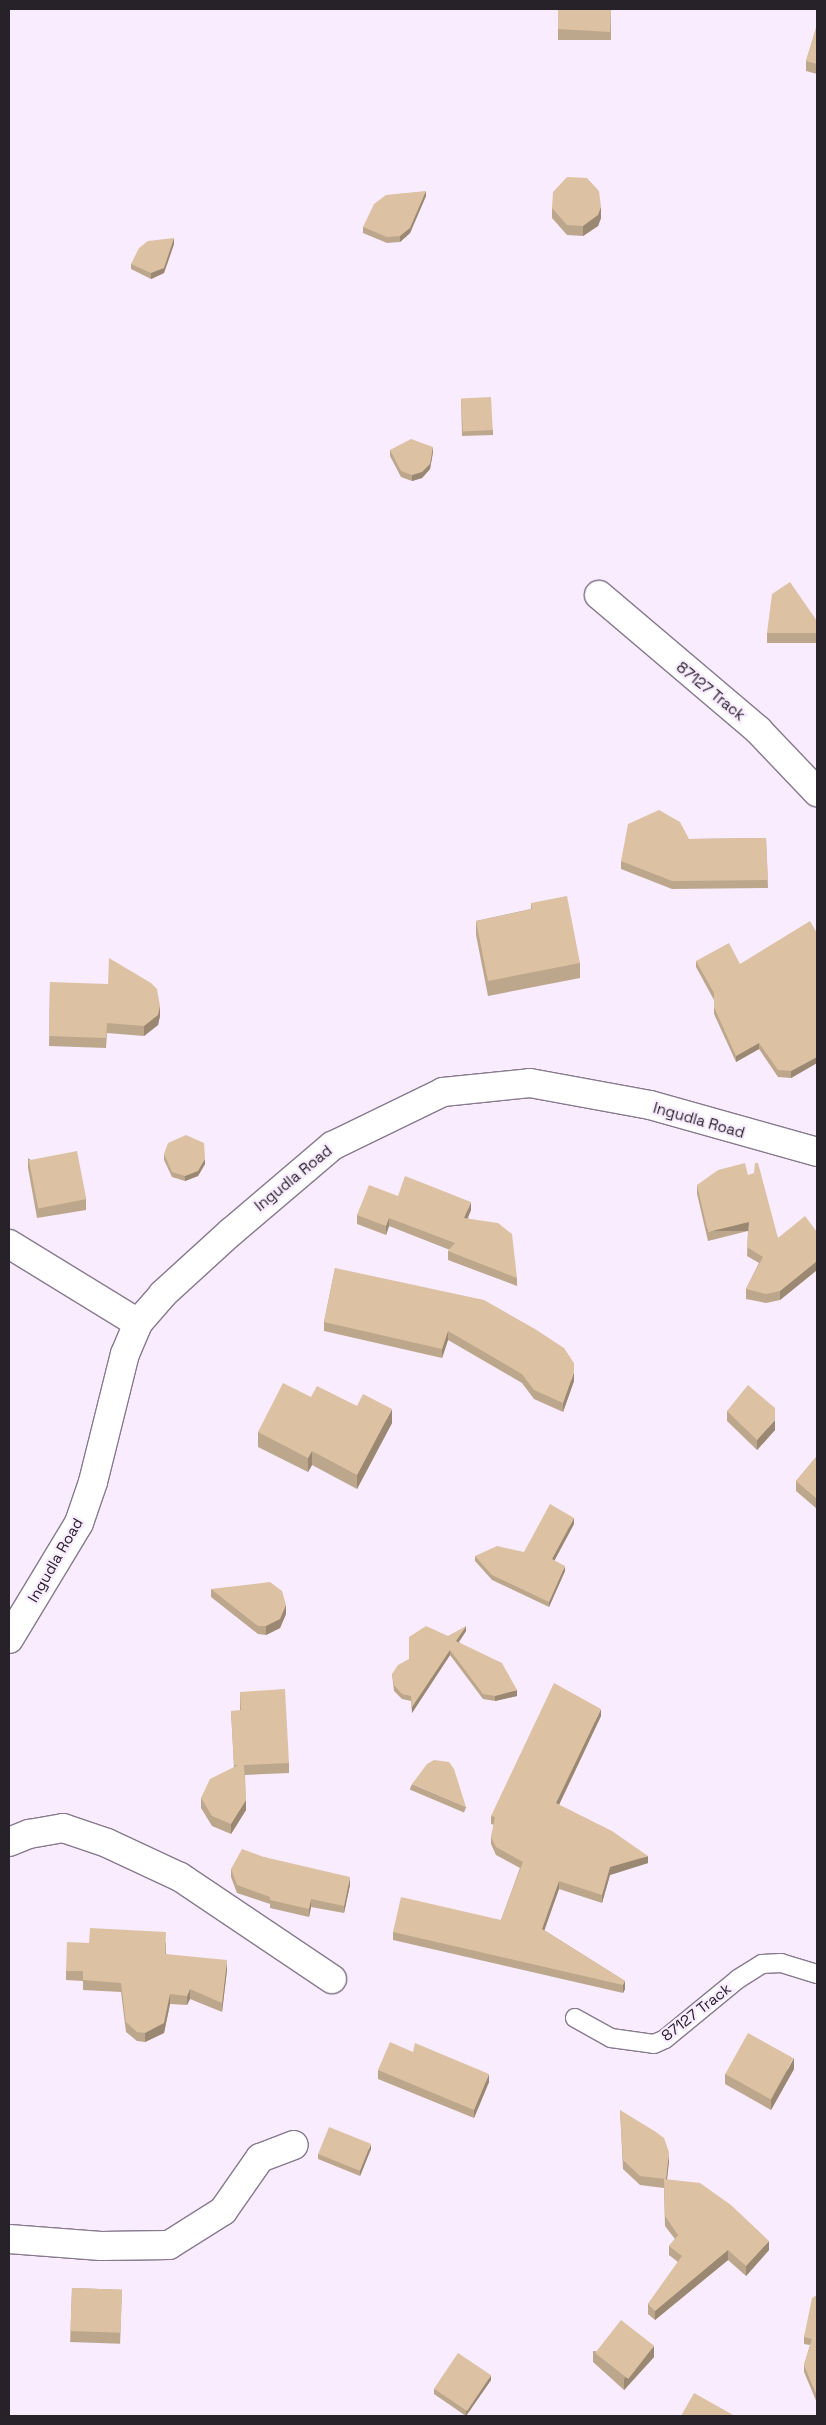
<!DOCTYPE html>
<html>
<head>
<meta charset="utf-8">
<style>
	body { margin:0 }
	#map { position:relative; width:826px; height:2425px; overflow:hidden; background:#f8ecfe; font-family:"Space Grotesk",sans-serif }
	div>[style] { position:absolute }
	.roads { filter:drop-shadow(1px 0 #877a8e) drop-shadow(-1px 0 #877a8e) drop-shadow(0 1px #877a8e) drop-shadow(0 -1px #877a8e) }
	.service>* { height:18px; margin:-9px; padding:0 9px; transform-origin:9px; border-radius:9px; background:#fff }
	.minor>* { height:28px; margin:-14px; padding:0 14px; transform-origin:14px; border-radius:14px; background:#fff }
	.tertiary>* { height:28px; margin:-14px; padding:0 14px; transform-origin:14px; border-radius:14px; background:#fff }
	.wall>* { inset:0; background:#bda78c; transform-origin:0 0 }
	.shaded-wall>* { inset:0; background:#9a8872; transform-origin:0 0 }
	.building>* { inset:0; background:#dcc2a3; transform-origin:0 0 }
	span { translate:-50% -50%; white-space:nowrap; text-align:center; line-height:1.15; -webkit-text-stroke:4.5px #f8ecfe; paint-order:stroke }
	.street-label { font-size:15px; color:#272129 }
	.frame { position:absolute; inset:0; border:10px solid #272129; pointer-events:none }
</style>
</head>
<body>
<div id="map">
	<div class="roads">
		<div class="service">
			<i style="left:575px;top:2018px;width:41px;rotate:29.1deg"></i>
			<i style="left:611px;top:2038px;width:43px;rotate:7.9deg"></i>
			<i style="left:654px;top:2044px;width:12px;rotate:-24deg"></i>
			<i style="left:665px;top:2039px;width:94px;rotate:-39.4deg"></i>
			<i style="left:738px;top:1979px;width:28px;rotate:-32deg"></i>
			<i style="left:762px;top:1964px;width:19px;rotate:-3deg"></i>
			<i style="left:781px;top:1963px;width:38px;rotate:17deg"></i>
		</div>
		<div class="minor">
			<i style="left:599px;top:595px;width:209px;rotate:40.3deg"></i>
			<i style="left:758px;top:730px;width:86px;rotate:46.4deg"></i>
			<i style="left:9px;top:1244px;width:151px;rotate:31.5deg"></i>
			<i style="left:9px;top:1842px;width:22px;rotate:-22deg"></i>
			<i style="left:29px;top:1834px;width:35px;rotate:-10deg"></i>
			<i style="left:63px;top:1828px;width:46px;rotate:18.8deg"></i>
			<i style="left:107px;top:1843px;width:81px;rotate:25deg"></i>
			<i style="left:180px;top:1877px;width:183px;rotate:33.9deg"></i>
			<i style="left:9px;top:2239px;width:92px;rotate:4.4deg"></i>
			<i style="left:101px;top:2246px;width:68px;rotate:-0.8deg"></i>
			<i style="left:169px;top:2245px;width:64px;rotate:-32.2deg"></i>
			<i style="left:223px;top:2211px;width:65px;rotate:-55.1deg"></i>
			<i style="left:260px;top:2158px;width:36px;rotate:-21deg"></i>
		</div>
		<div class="tertiary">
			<i style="left:9px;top:1639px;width:135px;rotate:-58.9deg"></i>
			<i style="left:79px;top:1523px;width:43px;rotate:-71.1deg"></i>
			<i style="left:93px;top:1482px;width:132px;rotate:-76deg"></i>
			<i style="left:125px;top:1354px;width:34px;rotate:-67deg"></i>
			<i style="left:138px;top:1323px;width:38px;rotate:-49deg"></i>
			<i style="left:163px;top:1294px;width:92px;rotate:-42.4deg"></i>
			<i style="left:231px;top:1232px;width:133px;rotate:-40.4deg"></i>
			<i style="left:332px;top:1146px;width:123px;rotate:-25.9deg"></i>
			<i style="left:443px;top:1092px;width:87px;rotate:-5.9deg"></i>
			<i style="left:530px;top:1083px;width:122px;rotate:10.4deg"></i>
			<i style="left:650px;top:1105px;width:173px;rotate:15.7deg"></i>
		</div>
	</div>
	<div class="wall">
		<i style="left:558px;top:9px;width:53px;height:31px"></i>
		<i style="clip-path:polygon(817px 25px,817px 74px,806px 71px,806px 61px)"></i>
		<i style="clip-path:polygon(426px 196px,410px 233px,400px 242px,387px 243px,363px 233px,363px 227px)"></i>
		<i style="clip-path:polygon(552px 208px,601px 218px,598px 226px,583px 236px,567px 235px,552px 218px)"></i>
		<i style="clip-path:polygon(174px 244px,164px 273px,151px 279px,131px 269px,131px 264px)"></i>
		<i style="clip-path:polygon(461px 399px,493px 430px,493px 435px,462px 436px)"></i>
		<i style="clip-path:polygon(390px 450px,433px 452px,430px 469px,422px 478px,412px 481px,401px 477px,390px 456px)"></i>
		<i style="clip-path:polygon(817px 621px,817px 643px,767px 643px,767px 633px)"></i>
		<i style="clip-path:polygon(766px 838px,768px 888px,672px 889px,621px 869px,621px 861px,689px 839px)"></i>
		<i style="clip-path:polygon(531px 903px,580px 963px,580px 978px,488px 996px,476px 935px,476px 921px,531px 909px)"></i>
		<i style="clip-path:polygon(817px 933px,817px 1063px,791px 1078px,778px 1077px,759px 1049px,736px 1062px,714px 1014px,714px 1000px,696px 967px,696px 961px,740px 964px)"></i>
		<i style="clip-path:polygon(50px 982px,160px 1016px,158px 1025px,144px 1036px,107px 1033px,106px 1048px,49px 1046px)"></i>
		<i style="clip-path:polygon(164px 1154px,205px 1164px,198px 1176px,185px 1181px,172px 1177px,164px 1160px)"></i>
		<i style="clip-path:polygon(28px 1158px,86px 1199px,86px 1210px,37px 1218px,28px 1168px)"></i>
		<i style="clip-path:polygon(748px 1175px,778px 1238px,817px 1232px,817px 1270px,780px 1300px,766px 1303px,746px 1299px,746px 1289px,759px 1263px,747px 1256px,748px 1231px,708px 1241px,697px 1194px,697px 1185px)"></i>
		<i style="clip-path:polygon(398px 1196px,471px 1210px,468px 1218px,517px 1278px,517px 1286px,448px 1260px,448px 1251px,450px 1250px,389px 1226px,386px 1235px,357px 1224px,357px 1215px)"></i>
		<i style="clip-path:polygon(335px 1268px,574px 1381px,563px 1412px,534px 1399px,522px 1383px,448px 1340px,442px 1358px,324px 1331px,324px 1322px)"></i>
		<i style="clip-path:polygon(311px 1397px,357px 1406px,392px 1423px,357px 1489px,312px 1465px,308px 1472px,258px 1447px,258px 1432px)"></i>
		<i style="clip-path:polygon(727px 1411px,775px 1430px,757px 1450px,727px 1421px)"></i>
		<i style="clip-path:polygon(817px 1456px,817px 1509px,796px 1491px,796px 1481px)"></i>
		<i style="clip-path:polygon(574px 1524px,554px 1561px,565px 1571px,549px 1607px,492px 1580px,475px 1561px,475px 1556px,524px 1552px)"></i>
		<i style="clip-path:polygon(211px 1589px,286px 1614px,280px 1628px,266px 1635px,258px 1634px,211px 1597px)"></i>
		<i style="clip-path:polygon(466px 1631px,459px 1642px,517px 1696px,495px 1701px,483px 1699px,450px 1655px,412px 1713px,411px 1701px,402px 1699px,394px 1691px,392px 1674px,448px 1636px)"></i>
		<i style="clip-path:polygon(240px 1692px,289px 1763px,289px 1773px,245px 1775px,246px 1810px,231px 1834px,212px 1826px,201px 1808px,201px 1798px,234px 1767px,231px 1711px,240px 1711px)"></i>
		<i style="clip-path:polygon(601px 1716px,559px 1805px,648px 1863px,610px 1875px,602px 1903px,559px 1889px,544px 1930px,625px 1981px,625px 1989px,623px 1993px,393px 1940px,393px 1932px,501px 1920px,520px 1868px,496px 1855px,491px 1844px,491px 1837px,494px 1825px,491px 1824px,491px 1816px)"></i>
		<i style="left:412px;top:1784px;width:59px;height:6px;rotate:23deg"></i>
		<i style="clip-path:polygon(264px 1857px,350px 1885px,344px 1913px,311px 1907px,309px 1917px,270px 1908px,270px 1904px,237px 1893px,231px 1877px,231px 1869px)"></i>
		<i style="clip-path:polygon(166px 1942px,166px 1954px,227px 1970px,222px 2012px,190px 1999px,187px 2005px,170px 2004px,164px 2033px,145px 2042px,137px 2041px,126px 2032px,121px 1992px,83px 1990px,83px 1981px,66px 1980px,66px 1971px,89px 1943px)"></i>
		<i style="clip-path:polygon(413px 2052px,489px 2082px,474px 2118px,378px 2079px,378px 2070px)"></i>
		<i style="clip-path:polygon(794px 2069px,771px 2110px,725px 2084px,725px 2074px)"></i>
		<i style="clip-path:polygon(620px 2110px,669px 2161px,667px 2179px,769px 2250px,746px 2276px,728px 2260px,655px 2320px,648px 2314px,648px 2304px,678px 2262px,669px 2255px,669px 2246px,675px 2239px,665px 2226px,664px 2188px,640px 2185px,623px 2169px)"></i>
		<i style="clip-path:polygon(371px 2149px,360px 2176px,318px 2159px,318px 2154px)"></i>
		<i style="left:72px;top:2288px;width:50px;height:54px;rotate:2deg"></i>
		<i style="clip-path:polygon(817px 2295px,817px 2403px,804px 2372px,804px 2365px,810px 2345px,804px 2344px,804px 2337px)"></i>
		<i style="clip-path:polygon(593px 2351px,654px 2357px,624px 2390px,593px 2362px)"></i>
		<i style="clip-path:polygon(491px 2380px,466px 2416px,434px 2394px,434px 2389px)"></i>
	</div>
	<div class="shaded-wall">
		<i style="clip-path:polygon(426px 191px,426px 196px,410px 233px,400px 242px,400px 236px)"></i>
		<i style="clip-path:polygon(601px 207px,601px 218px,598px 226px,583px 236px,583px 226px)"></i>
		<i style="clip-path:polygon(174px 238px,174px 244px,164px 273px,151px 279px,151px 273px)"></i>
		<i style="clip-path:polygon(433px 447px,433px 452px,430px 469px,422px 478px,412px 481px,412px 475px)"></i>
		<i style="clip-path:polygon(160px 1006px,160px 1016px,158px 1025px,144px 1036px,144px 1026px)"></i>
		<i style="clip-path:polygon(759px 1043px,759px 1049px,736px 1062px,736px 1056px)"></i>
		<i style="clip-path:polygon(817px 1057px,817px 1063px,791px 1078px,791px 1071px)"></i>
		<i style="clip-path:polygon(205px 1159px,205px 1164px,198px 1176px,185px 1181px,185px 1176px)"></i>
		<i style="clip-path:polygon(471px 1202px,471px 1210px,464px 1226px,464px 1218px)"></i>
		<i style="clip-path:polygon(389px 1218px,389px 1226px,386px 1235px,386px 1226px)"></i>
		<i style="left:749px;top:1222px;width:9px;height:42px;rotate:90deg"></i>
		<i style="clip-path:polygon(817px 1261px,817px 1270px,780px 1300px,780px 1291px)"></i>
		<i style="clip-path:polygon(448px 1331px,448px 1340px,442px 1358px,442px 1349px)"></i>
		<i style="clip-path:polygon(574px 1372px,574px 1381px,563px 1412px,563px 1403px)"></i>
		<i style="clip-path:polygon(392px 1409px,392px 1423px,357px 1489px,357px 1475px)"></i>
		<i style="clip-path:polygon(775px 1420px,775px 1430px,757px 1450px,757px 1440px)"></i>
		<i style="clip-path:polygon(312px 1451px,312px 1465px,308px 1472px,308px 1458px)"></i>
		<i style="clip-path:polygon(574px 1518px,574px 1524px,552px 1565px,552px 1559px)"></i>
		<i style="clip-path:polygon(565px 1566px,565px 1571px,549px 1607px,549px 1602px)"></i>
		<i style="clip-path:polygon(286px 1605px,286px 1614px,280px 1628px,266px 1635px,266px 1626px)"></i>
		<i style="clip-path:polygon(466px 1626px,466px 1631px,456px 1646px,456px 1641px)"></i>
		<i style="clip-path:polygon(450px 1650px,450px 1655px,412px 1713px,412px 1707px)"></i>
		<i style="clip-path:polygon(517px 1690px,517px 1696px,495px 1701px,495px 1696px)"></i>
		<i style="clip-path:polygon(601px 1709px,601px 1716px,556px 1811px,556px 1803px)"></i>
		<i style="clip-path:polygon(246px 1800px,246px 1810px,231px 1834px,231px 1824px)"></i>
		<i style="clip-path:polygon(648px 1856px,648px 1863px,610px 1875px,602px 1903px,602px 1895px,610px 1867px)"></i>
		<i style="clip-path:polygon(350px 1877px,350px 1885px,344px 1913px,344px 1906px)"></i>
		<i style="clip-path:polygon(559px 1881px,559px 1889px,542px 1937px,542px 1929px)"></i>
		<i style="clip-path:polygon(311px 1899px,311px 1907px,309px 1917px,309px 1909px)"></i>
		<i style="clip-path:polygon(227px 1960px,227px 1970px,222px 2012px,222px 2003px)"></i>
		<i style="clip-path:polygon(625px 1981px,625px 1989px,623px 1993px,623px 1985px)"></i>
		<i style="clip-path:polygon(190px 1989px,190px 1999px,187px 2005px,187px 1996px)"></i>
		<i style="clip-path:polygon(170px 1994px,170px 2004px,164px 2033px,145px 2042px,145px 2033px)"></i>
		<i style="clip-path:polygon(794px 2058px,794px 2069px,771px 2110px,771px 2100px)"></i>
		<i style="clip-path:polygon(489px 2074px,489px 2082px,474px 2118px,474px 2110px)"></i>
		<i style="clip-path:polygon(371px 2144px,371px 2149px,360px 2176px,360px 2171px)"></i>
		<i style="clip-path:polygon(669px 2152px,669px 2161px,666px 2188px,666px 2179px)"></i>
		<i style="clip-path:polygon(769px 2241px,769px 2250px,746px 2276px,746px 2266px)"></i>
		<i style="clip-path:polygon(728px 2250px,728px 2260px,655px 2320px,655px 2311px)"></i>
		<i style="clip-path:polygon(654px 2346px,654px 2357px,624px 2390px,624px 2379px)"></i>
		<i style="clip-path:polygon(491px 2375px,491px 2380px,466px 2416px,466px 2411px)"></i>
	</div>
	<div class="building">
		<i style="clip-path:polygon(558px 9px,611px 9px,610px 32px,558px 29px)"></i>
		<i style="clip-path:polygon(817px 25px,817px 64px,806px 61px)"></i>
		<i style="clip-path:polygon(567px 177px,587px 178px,599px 191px,601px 207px,598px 215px,583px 226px,567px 225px,552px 208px,553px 192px)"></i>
		<i style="clip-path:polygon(426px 191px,410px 228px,400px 236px,387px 237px,363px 227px,374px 204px,386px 195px)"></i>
		<i style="clip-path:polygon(174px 238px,164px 268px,151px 273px,131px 264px,139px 248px,148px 241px)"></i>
		<i style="left:491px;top:397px;width:33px;height:30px;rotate:87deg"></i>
		<i style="clip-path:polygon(411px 439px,433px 447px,430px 464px,422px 472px,412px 475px,401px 471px,390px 450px)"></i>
		<i style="clip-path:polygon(790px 582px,817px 621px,817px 633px,767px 633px,772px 594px)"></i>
		<i style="clip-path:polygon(659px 810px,680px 822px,689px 839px,766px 838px,768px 880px,672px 881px,621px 861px,628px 824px)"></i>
		<i style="clip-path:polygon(567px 896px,580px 963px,488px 981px,476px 921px,532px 909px,531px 903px)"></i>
		<i style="clip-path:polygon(810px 921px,817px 933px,817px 961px,816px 962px,817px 965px,817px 1057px,791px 1071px,778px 1070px,759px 1043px,736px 1056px,714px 1007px,714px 993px,696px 961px,729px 943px,740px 964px)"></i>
		<i style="clip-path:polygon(109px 958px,151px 983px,157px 989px,160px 1006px,158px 1015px,144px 1026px,107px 1023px,106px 1038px,49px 1036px,50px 982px,108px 984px)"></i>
		<i style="clip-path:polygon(186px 1135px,204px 1143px,205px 1159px,198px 1171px,185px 1176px,172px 1172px,164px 1154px,168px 1143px)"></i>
		<i style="left:77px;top:1151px;width:49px;height:49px;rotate:79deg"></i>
		<i style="clip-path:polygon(745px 1163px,748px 1175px,754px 1173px,755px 1163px,758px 1163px,778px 1238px,805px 1216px,817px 1232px,817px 1261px,780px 1291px,766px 1294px,746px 1289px,763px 1257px,747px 1247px,749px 1222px,708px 1232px,697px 1185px,718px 1170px)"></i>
		<i style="clip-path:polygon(405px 1176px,471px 1202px,464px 1218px,498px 1223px,512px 1234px,517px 1278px,448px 1251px,455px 1243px,389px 1218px,386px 1226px,357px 1215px,369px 1185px,398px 1196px)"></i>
		<i style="clip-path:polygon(335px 1268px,484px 1300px,535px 1329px,564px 1348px,574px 1363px,574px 1372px,563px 1403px,534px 1390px,522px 1374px,448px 1331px,442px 1349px,324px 1322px)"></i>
		<i style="clip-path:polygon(283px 1383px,311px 1397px,317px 1386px,357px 1406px,363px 1394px,392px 1409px,357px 1475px,312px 1451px,308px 1458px,258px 1432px)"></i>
		<i style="clip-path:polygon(748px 1385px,775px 1408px,775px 1420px,757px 1440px,727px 1411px)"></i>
		<i style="clip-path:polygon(817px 1456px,817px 1499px,796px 1481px)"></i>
		<i style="clip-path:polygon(550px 1504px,574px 1518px,552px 1559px,565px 1566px,549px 1602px,492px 1575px,475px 1556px,497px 1546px,524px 1552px)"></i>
		<i style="clip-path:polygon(270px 1582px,282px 1591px,286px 1605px,280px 1619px,266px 1626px,258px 1626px,211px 1589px)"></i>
		<i style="clip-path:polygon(426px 1626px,448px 1636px,466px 1626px,456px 1641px,502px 1663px,517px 1690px,495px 1696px,483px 1694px,450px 1650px,412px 1707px,411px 1696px,402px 1694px,394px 1685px,392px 1674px,398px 1665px,409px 1659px,409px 1637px)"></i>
		<i style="clip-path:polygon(554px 1683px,601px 1709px,556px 1803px,612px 1831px,648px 1856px,610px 1867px,602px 1895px,559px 1881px,542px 1929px,625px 1981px,623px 1985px,393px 1932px,401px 1897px,501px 1920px,523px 1862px,496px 1847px,491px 1837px,495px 1817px,491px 1816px)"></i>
		<i style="clip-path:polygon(285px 1689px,289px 1763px,244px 1765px,246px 1800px,231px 1824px,212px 1816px,201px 1798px,210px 1779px,238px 1765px,234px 1765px,231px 1711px,241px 1710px,240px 1692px)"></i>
		<i style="clip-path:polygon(434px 1760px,449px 1762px,454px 1769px,466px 1807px,412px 1784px,427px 1764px)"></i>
		<i style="clip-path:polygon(242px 1849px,264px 1857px,350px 1877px,344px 1906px,311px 1899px,309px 1909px,270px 1900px,270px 1897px,237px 1885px,231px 1869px)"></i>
		<i style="clip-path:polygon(90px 1928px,166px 1932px,165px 1954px,227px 1960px,222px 2003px,190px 1989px,187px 1996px,170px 1994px,164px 2023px,145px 2033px,137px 2032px,126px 2022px,121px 1983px,83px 1980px,83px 1971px,66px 1971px,67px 1942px,89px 1943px)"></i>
		<i style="left:748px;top:2033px;width:52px;height:47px;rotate:29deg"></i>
		<i style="clip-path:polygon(390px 2042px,413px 2052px,415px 2043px,489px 2074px,474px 2110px,378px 2070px)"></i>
		<i style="clip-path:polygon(620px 2110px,656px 2132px,664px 2138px,669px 2152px,666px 2179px,640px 2176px,623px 2160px)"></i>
		<i style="left:329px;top:2127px;width:45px;height:29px;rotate:22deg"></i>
		<i style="clip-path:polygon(664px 2179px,700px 2183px,731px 2205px,769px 2241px,746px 2266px,728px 2250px,655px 2311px,648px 2304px,682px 2256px,669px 2246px,678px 2235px,665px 2216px)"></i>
		<i style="left:72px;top:2288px;width:50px;height:43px;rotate:2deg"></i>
		<i style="clip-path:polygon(817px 2295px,817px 2396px,804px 2365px,812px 2339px,804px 2337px,812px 2298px)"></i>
		<i style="left:621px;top:2320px;width:42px;height:42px;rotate:38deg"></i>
		<i style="left:458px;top:2353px;width:40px;height:43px;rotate:34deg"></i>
		<i style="clip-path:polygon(694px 2393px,735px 2416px,681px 2416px)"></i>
	</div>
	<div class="street-label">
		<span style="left:711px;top:691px;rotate:39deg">87127 Track</span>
		<span style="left:699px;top:1120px;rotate:16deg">Ingudla Road</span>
		<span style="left:293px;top:1178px;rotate:-39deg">Ingudla Road</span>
		<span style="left:55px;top:1560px;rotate:-60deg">Ingudla Road</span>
		<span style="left:696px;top:2012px;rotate:-38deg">87127 Track</span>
	</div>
	<div class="frame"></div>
</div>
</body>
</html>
